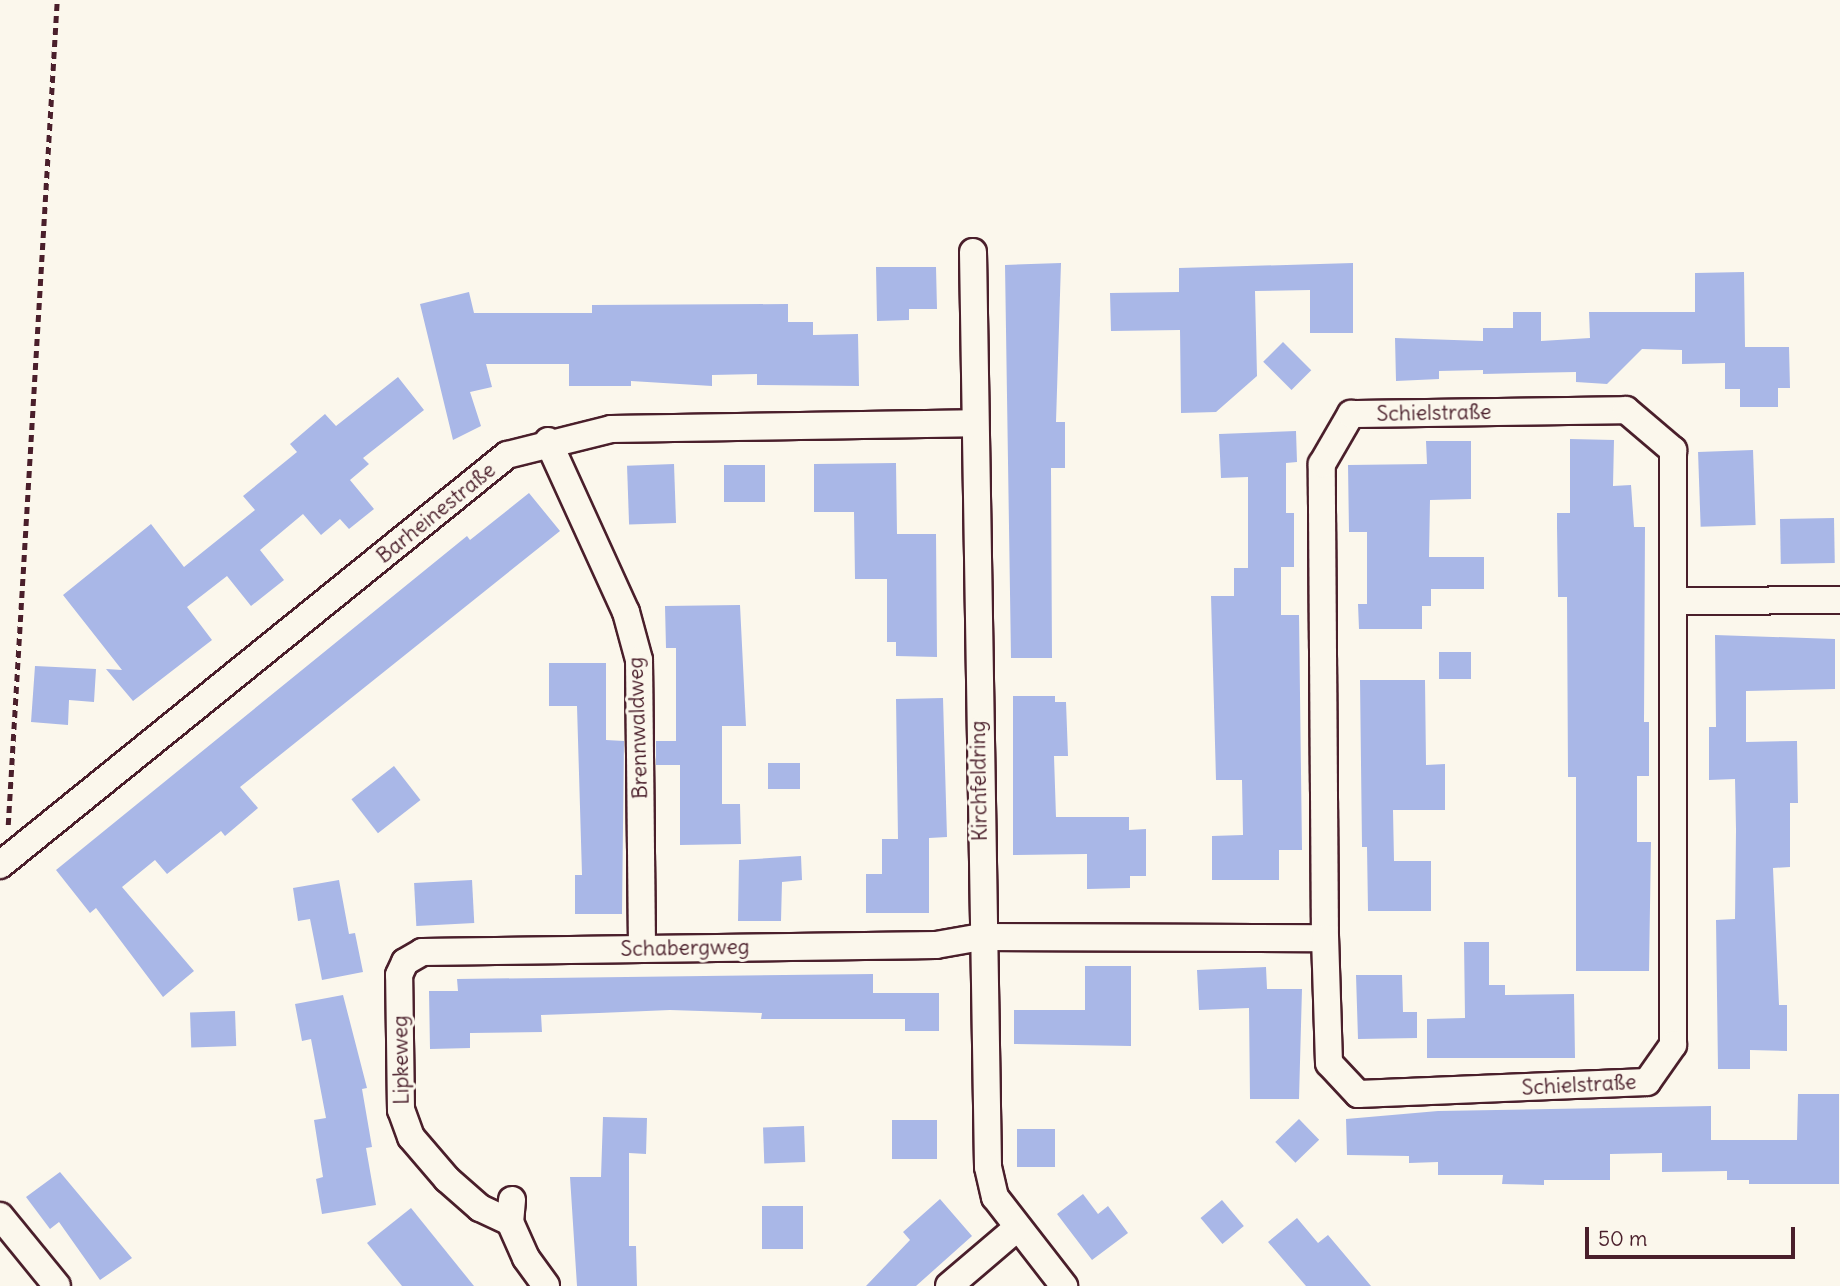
<!DOCTYPE html>
<html>
<head>
<meta charset="utf-8">
<style>
	body { margin:0 }
	#map { position:relative; width:1840px; height:1286px; overflow:hidden; background:#fbf7ec; font-family:Delius,sans-serif }
	div>[style] { position:absolute }
	.building>* { inset:0; background:#a9b7e7; transform-origin:0 0 }
	.path>* { height:4.5px; margin-top:-2.25px; transform-origin:0; background:repeating-linear-gradient(90deg,#4a1f2b 0 7px,transparent 0 12px) }
	.roads { filter:drop-shadow(2px 0 #4a1f2b) drop-shadow(-2px 0 #4a1f2b) drop-shadow(0 2px #4a1f2b) drop-shadow(0 -2px #4a1f2b) }
	.minor>* { height:26px; margin:-13px; padding:0 13px; transform-origin:13px; border-radius:13px; background:#fbf7ec }
	span { translate:-50% -50%; white-space:nowrap; text-align:center; line-height:1.15; -webkit-text-stroke:6px #fbf7ec; paint-order:stroke }
	.street-label { font-size:21px; color:#4a1f2b }
	.scale { position:absolute; left:1585px; top:1227px; width:210px; height:32px; box-sizing:border-box; border:4px solid #4a1f2b; border-top:0; padding-left:9px; font-size:21px; line-height:24px; white-space:nowrap; color:#4a1f2b; -webkit-text-stroke:5px #fbf7ec; paint-order:stroke }
</style>
</head>
<body>
<div id="map">
	<div class="building">
		<i style="clip-path:polygon(1061px 263px,1056px 422px,1065px 422px,1065px 468px,1051px 468px,1052px 658px,1011px 658px,1005px 265px)"></i>
		<i style="clip-path:polygon(1353px 263px,1353px 333px,1310px 333px,1310px 290px,1255px 291px,1257px 376px,1216px 412px,1181px 413px,1180px 330px,1111px 331px,1110px 293px,1179px 292px,1179px 268px)"></i>
		<i style="clip-path:polygon(876px 267px,936px 267px,937px 309px,909px 309px,909px 320px,877px 321px)"></i>
		<i style="clip-path:polygon(1744px 272px,1745px 347px,1789px 347px,1790px 388px,1778px 388px,1778px 407px,1740px 407px,1740px 389px,1725px 389px,1725px 363px,1682px 364px,1682px 350px,1642px 349px,1607px 384px,1576px 382px,1576px 372px,1483px 374px,1483px 370px,1439px 371px,1439px 379px,1396px 381px,1395px 338px,1483px 341px,1483px 328px,1513px 328px,1513px 312px,1541px 312px,1541px 341px,1590px 338px,1589px 312px,1695px 312px,1695px 273px)"></i>
		<i style="clip-path:polygon(469px 292px,474px 313px,592px 313px,592px 305px,788px 304px,788px 322px,813px 322px,813px 335px,858px 334px,859px 386px,757px 385px,757px 374px,712px 375px,712px 386px,631px 381px,631px 386px,569px 386px,569px 364px,486px 364px,492px 387px,470px 392px,481px 426px,453px 440px,420px 304px)"></i>
		<i style="left:1283px;top:342px;width:40px;height:28px;rotate:45deg"></i>
		<i style="clip-path:polygon(398px 377px,424px 410px,363px 458px,369px 464px,350px 480px,374px 509px,349px 529px,340px 519px,321px 535px,303px 514px,260px 550px,284px 580px,251px 606px,227px 576px,187px 607px,212px 640px,133px 701px,106px 669px,122px 670px,63px 595px,151px 524px,184px 567px,255px 510px,243px 496px,297px 452px,290px 444px,325px 414px,336px 426px)"></i>
		<i style="clip-path:polygon(1296px 431px,1297px 462px,1286px 463px,1286px 513px,1294px 513px,1294px 567px,1281px 567px,1281px 615px,1299px 615px,1302px 850px,1279px 850px,1279px 880px,1212px 880px,1212px 836px,1243px 835px,1242px 780px,1216px 780px,1211px 596px,1234px 596px,1234px 568px,1248px 568px,1248px 477px,1221px 478px,1219px 434px)"></i>
		<i style="clip-path:polygon(1570px 439px,1614px 440px,1613px 486px,1631px 485px,1634px 527px,1645px 527px,1644px 722px,1649px 722px,1649px 776px,1637px 776px,1637px 842px,1651px 842px,1649px 971px,1576px 971px,1576px 777px,1568px 777px,1567px 597px,1558px 597px,1557px 527px,1557px 513px,1570px 513px)"></i>
		<i style="clip-path:polygon(1426px 441px,1471px 441px,1471px 499px,1430px 500px,1429px 557px,1484px 557px,1484px 589px,1431px 589px,1431px 606px,1422px 606px,1422px 629px,1359px 629px,1358px 604px,1367px 604px,1367px 532px,1349px 532px,1348px 465px,1427px 464px)"></i>
		<i style="left:1753px;top:450px;width:75px;height:55px;rotate:88deg"></i>
		<i style="clip-path:polygon(896px 463px,897px 534px,936px 534px,937px 657px,896px 656px,896px 642px,887px 642px,887px 579px,855px 579px,854px 512px,814px 512px,814px 464px)"></i>
		<i style="left:674px;top:464px;width:59px;height:47px;rotate:88deg"></i>
		<i style="left:724px;top:465px;width:41px;height:37px"></i>
		<i style="clip-path:polygon(529px 493px,560px 531px,240px 787px,258px 808px,225px 836px,221px 831px,167px 874px,155px 860px,122px 887px,194px 971px,163px 997px,96px 908px,90px 913px,56px 870px,467px 536px,470px 540px)"></i>
		<i style="left:1834px;top:518px;width:45px;height:54px;rotate:89deg"></i>
		<i style="clip-path:polygon(740px 605px,746px 726px,722px 726px,722px 804px,740px 804px,741px 844px,680px 845px,680px 765px,656px 765px,656px 741px,676px 741px,676px 648px,666px 648px,665px 606px)"></i>
		<i style="clip-path:polygon(1715px 635px,1835px 639px,1835px 689px,1746px 691px,1746px 742px,1797px 741px,1798px 803px,1790px 803px,1790px 867px,1773px 868px,1779px 1005px,1787px 1005px,1787px 1051px,1750px 1050px,1750px 1069px,1718px 1069px,1716px 920px,1735px 919px,1736px 830px,1735px 779px,1709px 780px,1709px 727px,1716px 727px)"></i>
		<i style="left:1471px;top:652px;width:27px;height:32px;rotate:90deg"></i>
		<i style="clip-path:polygon(549px 663px,606px 663px,606px 740px,624px 741px,622px 914px,575px 914px,575px 875px,582px 875px,577px 706px,549px 706px)"></i>
		<i style="clip-path:polygon(35px 666px,96px 669px,94px 702px,69px 700px,68px 725px,31px 722px)"></i>
		<i style="clip-path:polygon(1360px 680px,1425px 680px,1426px 765px,1445px 764px,1445px 810px,1393px 810px,1394px 861px,1431px 861px,1431px 911px,1368px 911px,1367px 847px,1362px 847px)"></i>
		<i style="clip-path:polygon(1013px 696px,1055px 696px,1055px 702px,1066px 702px,1068px 756px,1054px 756px,1056px 817px,1129px 817px,1129px 830px,1146px 829px,1146px 876px,1130px 876px,1130px 888px,1087px 889px,1087px 854px,1013px 855px)"></i>
		<i style="clip-path:polygon(943px 698px,947px 837px,929px 838px,929px 913px,866px 913px,866px 874px,882px 874px,882px 839px,898px 839px,896px 699px)"></i>
		<i style="left:768px;top:763px;width:32px;height:26px"></i>
		<i style="left:394px;top:766px;width:43px;height:54px;rotate:52deg"></i>
		<i style="clip-path:polygon(801px 856px,802px 880px,782px 882px,781px 921px,738px 921px,739px 860px)"></i>
		<i style="clip-path:polygon(339px 880px,349px 934px,355px 933px,363px 972px,322px 980px,310px 919px,298px 921px,293px 888px)"></i>
		<i style="left:472px;top:880px;width:43px;height:58px;rotate:87deg"></i>
		<i style="clip-path:polygon(1464px 942px,1489px 942px,1489px 985px,1505px 985px,1505px 995px,1574px 994px,1575px 1058px,1427px 1058px,1427px 1019px,1465px 1018px)"></i>
		<i style="clip-path:polygon(1085px 966px,1131px 966px,1131px 1046px,1014px 1044px,1014px 1010px,1085px 1010px)"></i>
		<i style="clip-path:polygon(1266px 967px,1267px 989px,1302px 989px,1299px 1099px,1250px 1099px,1249px 1008px,1199px 1010px,1197px 970px)"></i>
		<i style="clip-path:polygon(873px 974px,873px 993px,939px 993px,939px 1031px,905px 1031px,905px 1019px,761px 1019px,762px 1013px,670px 1010px,599px 1013px,541px 1015px,542px 1032px,470px 1033px,470px 1048px,430px 1049px,429px 991px,458px 991px,457px 979px)"></i>
		<i style="clip-path:polygon(1356px 975px,1402px 975px,1403px 1012px,1417px 1012px,1417px 1038px,1358px 1039px)"></i>
		<i style="clip-path:polygon(343px 995px,367px 1088px,362px 1089px,372px 1147px,366px 1148px,376px 1205px,322px 1214px,316px 1179px,323px 1177px,314px 1120px,326px 1118px,311px 1039px,302px 1041px,295px 1004px)"></i>
		<i style="left:235px;top:1011px;width:35px;height:45px;rotate:88deg"></i>
		<i style="clip-path:polygon(1798px 1094px,1839px 1094px,1839px 1184px,1749px 1184px,1749px 1180px,1727px 1180px,1727px 1171px,1662px 1172px,1662px 1153px,1610px 1154px,1610px 1180px,1544px 1180px,1544px 1185px,1502px 1184px,1503px 1175px,1438px 1175px,1438px 1162px,1409px 1163px,1409px 1156px,1347px 1155px,1346px 1119px,1438px 1111px,1711px 1106px,1711px 1140px,1797px 1140px)"></i>
		<i style="clip-path:polygon(603px 1117px,647px 1118px,646px 1154px,629px 1153px,629px 1246px,636px 1246px,637px 1286px,577px 1286px,570px 1177px,601px 1177px)"></i>
		<i style="left:1299px;top:1119px;width:29px;height:33px;rotate:46deg"></i>
		<i style="left:892px;top:1120px;width:45px;height:39px"></i>
		<i style="left:804px;top:1126px;width:36px;height:41px;rotate:88deg"></i>
		<i style="left:1017px;top:1129px;width:38px;height:38px"></i>
		<i style="clip-path:polygon(60px 1172px,132px 1258px,100px 1280px,59px 1222px,50px 1229px,26px 1197px)"></i>
		<i style="clip-path:polygon(1083px 1194px,1098px 1214px,1108px 1206px,1128px 1233px,1092px 1260px,1057px 1214px)"></i>
		<i style="clip-path:polygon(940px 1199px,972px 1236px,916px 1286px,866px 1286px,910px 1240px,903px 1232px)"></i>
		<i style="left:1222px;top:1200px;width:34px;height:28px;rotate:50deg"></i>
		<i style="left:762px;top:1206px;width:41px;height:43px"></i>
		<i style="clip-path:polygon(411px 1208px,474px 1286px,402px 1286px,367px 1243px)"></i>
		<i style="clip-path:polygon(1297px 1218px,1318px 1243px,1328px 1235px,1371px 1286px,1306px 1286px,1268px 1242px)"></i>
	</div>
	<div class="path">
		<i style="left:8px;top:825px;width:826px;rotate:-86.6deg"></i>
	</div>
	<div class="roads">
		<div class="minor">
			<i style="left:973px;top:252px;width:915px;rotate:89.06deg"></i>
			<i style="left:988px;top:1167px;width:31px;rotate:77deg"></i>
			<i style="left:995px;top:1197px;width:113px;rotate:52.2deg"></i>
			<i style="left:548px;top:441px;width:188px;rotate:65.5deg"></i>
			<i style="left:626px;top:612px;width:50px;rotate:74.8deg"></i>
			<i style="left:639px;top:660px;width:289px;rotate:89.4deg"></i>
			<i style="left:1675px;top:601px;width:165px;rotate:-0.3deg"></i>
			<i style="left:0;top:865px;width:652px;rotate:-38.96deg"></i>
			<i style="left:507px;top:455px;width:107px;rotate:-14deg"></i>
			<i style="left:611px;top:429px;width:362px;rotate:-0.9deg"></i>
			<i style="left:512px;top:1200px;width:22px;rotate:95deg"></i>
			<i style="left:510px;top:1222px;width:39px;rotate:66deg"></i>
			<i style="left:526px;top:1258px;width:34px;rotate:54deg"></i>
			<i style="left:0;top:1216px;width:90px;rotate:50.8deg"></i>
			<i style="left:510px;top:1222px;width:33px;rotate:-155deg"></i>
			<i style="left:480px;top:1208px;width:44px;rotate:-138.7deg"></i>
			<i style="left:447px;top:1179px;width:55px;rotate:-130.6deg"></i>
			<i style="left:411px;top:1137px;width:29px;rotate:-110deg"></i>
			<i style="left:401px;top:1110px;width:135px;rotate:-90.8deg"></i>
			<i style="left:399px;top:975px;width:14px;rotate:-65deg"></i>
			<i style="left:405px;top:962px;width:20px;rotate:-30deg"></i>
			<i style="left:422px;top:952px;width:514px;rotate:-0.78deg"></i>
			<i style="left:936px;top:945px;width:46px;rotate:-10.1deg"></i>
			<i style="left:981px;top:937px;width:344px;rotate:0.2deg"></i>
			<i style="left:1325px;top:938px;width:474px;rotate:-90.4deg"></i>
			<i style="left:1322px;top:464px;width:58px;rotate:-59.9deg"></i>
			<i style="left:1351px;top:414px;width:275px;rotate:-0.8deg"></i>
			<i style="left:1626px;top:410px;width:62px;rotate:40.4deg"></i>
			<i style="left:1673px;top:450px;width:595px;rotate:90deg"></i>
			<i style="left:1673px;top:1045px;width:45px;rotate:125.1deg"></i>
			<i style="left:1647px;top:1082px;width:289px;rotate:177.6deg"></i>
			<i style="left:1358px;top:1094px;width:42px;rotate:-133.1deg"></i>
			<i style="left:1329px;top:1063px;width:125px;rotate:-91.8deg"></i>
			<i style="left:949px;top:1286px;width:88px;rotate:-40.4deg"></i>
		</div>
	</div>
	<div class="street-label">
		<span style="left:1434px;top:413px;rotate:-1deg">Schielstraße</span>
		<span style="left:436px;top:513px;rotate:-39deg">Barheinestraße</span>
		<span style="left:638px;top:728px;rotate:-92deg">Brennwaldweg</span>
		<span style="left:979px;top:781px;rotate:-91deg">Kirchfeldring</span>
		<span style="left:685px;top:948px;rotate:-1deg">Schabergweg</span>
		<span style="left:401px;top:1060px;rotate:-91deg">Lipkeweg</span>
		<span style="left:1579px;top:1085px;rotate:-3deg">Schielstraße</span>
	</div>
	<div class="scale">50 m</div>
</div>
</body>
</html>
